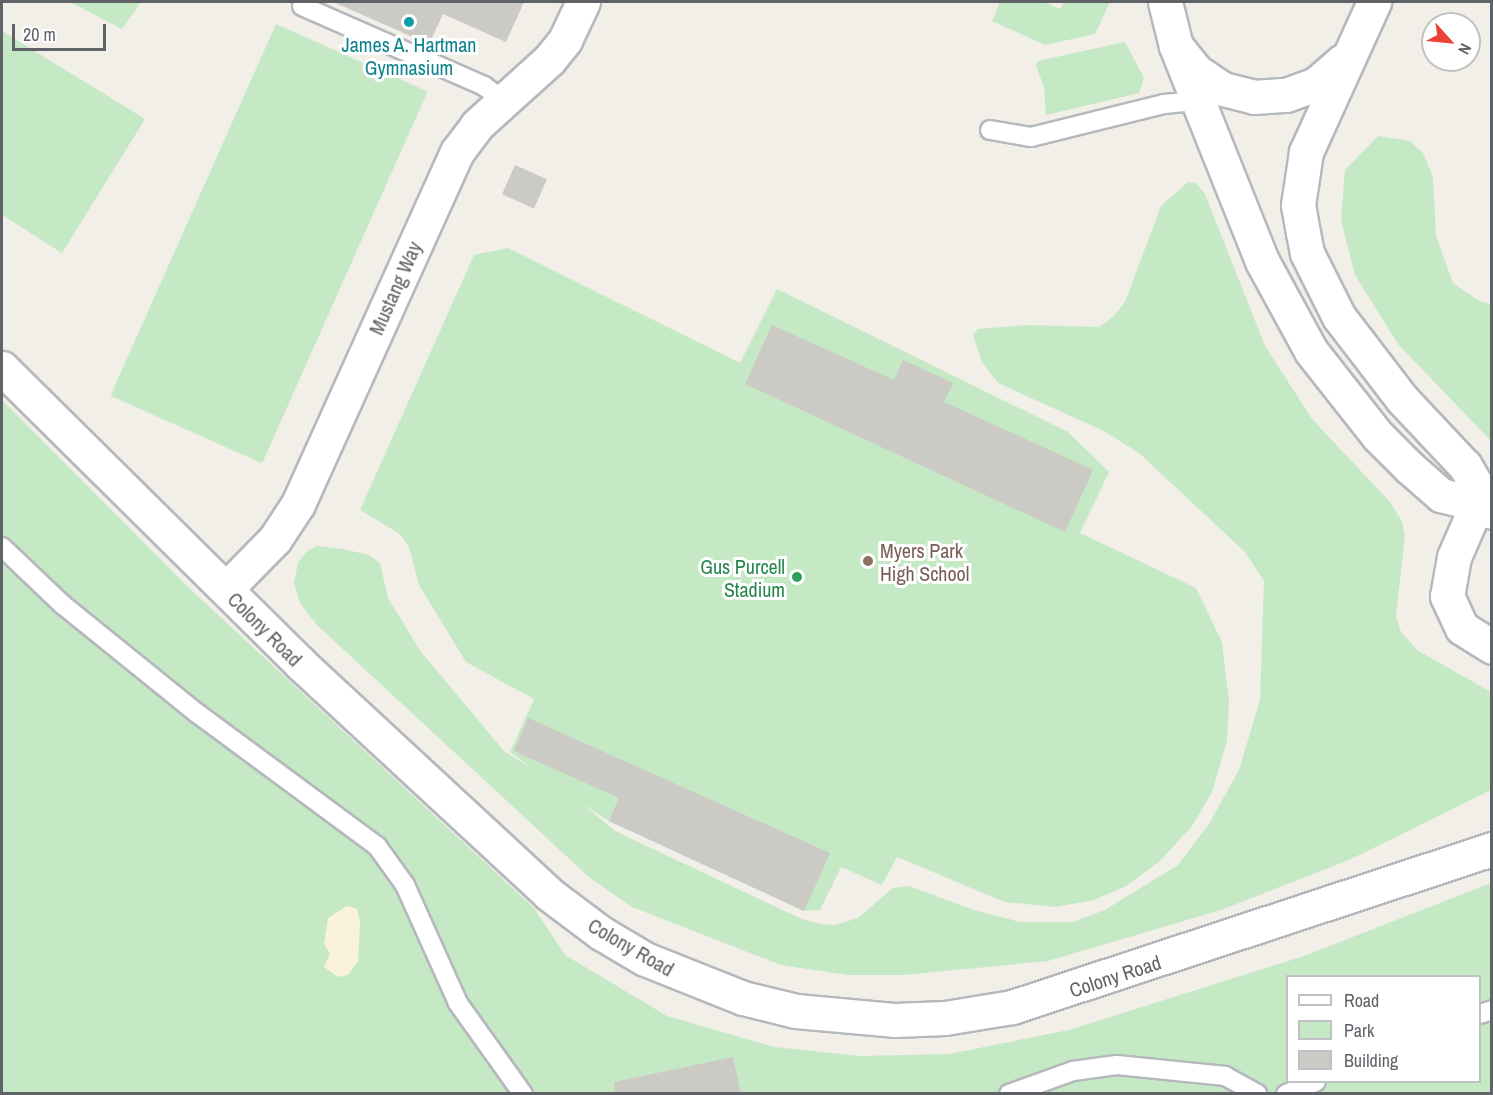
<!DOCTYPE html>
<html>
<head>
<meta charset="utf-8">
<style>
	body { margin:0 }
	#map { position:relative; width:1493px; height:1095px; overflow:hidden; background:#f1efe8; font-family:"Archivo Narrow",sans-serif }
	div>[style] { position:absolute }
	.green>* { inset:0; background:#c5e8c5; transform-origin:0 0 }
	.sand>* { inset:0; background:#fbf3d9 }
	.building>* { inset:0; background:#cccac5; transform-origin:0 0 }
	.roads { filter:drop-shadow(2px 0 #b5b8bc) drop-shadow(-2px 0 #b5b8bc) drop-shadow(0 2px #b5b8bc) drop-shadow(0 -2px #b5b8bc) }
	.lane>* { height:18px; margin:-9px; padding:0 9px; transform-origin:9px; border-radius:9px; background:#fff }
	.street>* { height:33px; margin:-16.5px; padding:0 16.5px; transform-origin:16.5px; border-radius:16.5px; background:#fff }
	.secondary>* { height:33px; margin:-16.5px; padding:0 16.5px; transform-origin:16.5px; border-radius:16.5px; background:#fff }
	.dots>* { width:16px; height:16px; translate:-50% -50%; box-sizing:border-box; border:3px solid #fff; border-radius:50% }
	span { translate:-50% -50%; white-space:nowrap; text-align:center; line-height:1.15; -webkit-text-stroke:6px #fff; paint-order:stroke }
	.culture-label { font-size:20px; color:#0d838f }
	.street-label { font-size:20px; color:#5f6368 }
	.education-label { font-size:20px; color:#785e54 }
	.left { translate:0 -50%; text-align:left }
	.leisure-label { font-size:20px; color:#27864d }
	.right { translate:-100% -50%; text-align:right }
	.frame { position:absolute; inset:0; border:3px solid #5f6368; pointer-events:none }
	.legend { position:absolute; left:1286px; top:975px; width:195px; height:108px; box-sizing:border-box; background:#fff; border:2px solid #bfc1c3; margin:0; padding:8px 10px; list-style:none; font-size:18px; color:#5f6368 }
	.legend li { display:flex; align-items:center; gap:12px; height:30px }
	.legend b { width:30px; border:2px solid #bfc1c3 }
	.north { position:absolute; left:1421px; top:12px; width:60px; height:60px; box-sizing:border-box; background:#fff; border:2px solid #bfc1c3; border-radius:50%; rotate:117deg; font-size:16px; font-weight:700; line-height:24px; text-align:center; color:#5f6368 }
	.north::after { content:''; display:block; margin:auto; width:21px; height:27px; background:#ea4335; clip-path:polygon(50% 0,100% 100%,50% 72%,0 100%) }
	.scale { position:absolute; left:12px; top:24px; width:94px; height:27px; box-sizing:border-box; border:3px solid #5f6368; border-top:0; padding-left:8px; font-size:18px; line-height:21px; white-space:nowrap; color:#5f6368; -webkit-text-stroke:4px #fff; paint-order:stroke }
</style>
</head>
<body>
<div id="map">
	<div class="green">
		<i style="clip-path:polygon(70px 2px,141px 2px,122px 29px)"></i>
		<i style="clip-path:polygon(1000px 2px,1044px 2px,1060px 9px,1064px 2px,1110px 2px,1095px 34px,1045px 45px,992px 21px)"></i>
		<i style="left:276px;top:24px;width:166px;height:407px;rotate:24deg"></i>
		<i style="clip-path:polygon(2px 31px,145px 119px,62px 253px,2px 215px)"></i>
		<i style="clip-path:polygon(1125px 42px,1144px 78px,1139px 93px,1046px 115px,1044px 87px,1036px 66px,1038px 61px)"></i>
		<i style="clip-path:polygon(1378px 136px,1410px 141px,1423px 153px,1433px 177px,1436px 236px,1453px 283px,1481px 302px,1491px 304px,1491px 441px,1398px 344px,1355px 275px,1341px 220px,1345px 170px)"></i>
		<i style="clip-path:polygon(1188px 182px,1196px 183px,1205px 194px,1265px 346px,1312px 419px,1389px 501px,1402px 521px,1405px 537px,1396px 616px,1401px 632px,1417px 650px,1491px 692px,1491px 790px,1349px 860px,1221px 910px,1048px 961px,903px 975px,848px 975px,781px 965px,632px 907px,590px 878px,317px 625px,300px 603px,294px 583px,298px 563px,306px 552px,317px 546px,343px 549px,369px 555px,380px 563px,388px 598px,421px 652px,504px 751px,533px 769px,510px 752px,534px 699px,466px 662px,419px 585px,409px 547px,400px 534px,360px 510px,474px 255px,508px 248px,740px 363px,777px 289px,1068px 432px,1109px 472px,1080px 533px,1196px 588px,1222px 642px,1229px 701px,1227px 741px,1212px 792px,1192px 826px,1160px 861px,1126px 886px,1094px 900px,1055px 907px,1005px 902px,897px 857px,882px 885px,841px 867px,820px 910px,804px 911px,609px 821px,583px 804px,615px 831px,804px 920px,822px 924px,835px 925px,858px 918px,893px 888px,909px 886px,974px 910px,1020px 922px,1073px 922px,1105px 910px,1178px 865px,1209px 824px,1239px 770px,1260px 700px,1264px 581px,1245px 552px,1139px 453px,1104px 431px,998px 383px,982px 362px,973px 335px,978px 329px,1028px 325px,1099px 327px,1113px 317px,1125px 302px,1161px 206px)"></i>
		<i style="clip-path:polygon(evenodd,2px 400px,188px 587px,534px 908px,565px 955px,667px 1016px,774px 1047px,860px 1056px,949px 1054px,1069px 1030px,1304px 956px,1491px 883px,1491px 1093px,2px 1093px,2px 400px,1288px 976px,1480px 976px,1480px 1082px,1288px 1082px,1288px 976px)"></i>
	</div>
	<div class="sand">
		<i style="clip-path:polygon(347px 906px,357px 909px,360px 921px,358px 961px,348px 975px,338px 977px,324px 967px,330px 953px,324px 944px,328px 918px)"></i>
	</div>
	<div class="building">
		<i style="clip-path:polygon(333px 2px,524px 2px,506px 42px,443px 14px,429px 44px)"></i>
		<i style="left:515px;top:165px;width:35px;height:32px;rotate:24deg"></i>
		<i style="clip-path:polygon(772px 325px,894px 380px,903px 360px,953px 383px,944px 402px,1093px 470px,1065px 532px,745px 384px)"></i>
		<i style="clip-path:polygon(528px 718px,830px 853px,804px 911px,609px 821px,619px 798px,514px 751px)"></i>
		<i style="clip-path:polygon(733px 1057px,741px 1094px,615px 1094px,614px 1082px)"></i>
	</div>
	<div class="roads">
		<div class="lane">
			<i style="left:302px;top:6px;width:199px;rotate:23.7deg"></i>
			<i style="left:484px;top:86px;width:25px;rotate:37deg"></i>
			<i style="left:990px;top:130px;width:42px;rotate:9.7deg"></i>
			<i style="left:1031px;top:137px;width:137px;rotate:-13.9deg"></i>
			<i style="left:1164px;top:104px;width:41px;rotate:-5.6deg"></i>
			<i style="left:2px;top:547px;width:84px;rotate:43.6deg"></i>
			<i style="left:63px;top:605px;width:172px;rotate:38.9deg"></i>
			<i style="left:197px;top:713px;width:224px;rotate:36.5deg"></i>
			<i style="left:377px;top:846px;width:48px;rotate:54.3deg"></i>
			<i style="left:405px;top:885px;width:129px;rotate:65.8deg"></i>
			<i style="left:458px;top:1003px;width:112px;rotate:54.5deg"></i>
			<i style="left:1480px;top:1014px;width:13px;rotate:-18deg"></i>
			<i style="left:1009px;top:1094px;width:68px;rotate:-19.8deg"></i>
			<i style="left:1073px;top:1071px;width:44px;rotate:-7.8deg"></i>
			<i style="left:1117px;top:1065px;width:109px;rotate:5.8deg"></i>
			<i style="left:1225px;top:1076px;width:37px;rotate:29deg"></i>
			<i style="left:1286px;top:1094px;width:32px;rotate:-22deg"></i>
		</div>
		<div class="street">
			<i style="left:1165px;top:2px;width:45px;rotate:76deg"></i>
			<i style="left:1176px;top:46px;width:32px;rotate:51deg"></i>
			<i style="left:1196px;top:71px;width:32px;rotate:34deg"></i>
			<i style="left:1223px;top:89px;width:32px;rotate:14deg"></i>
			<i style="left:1254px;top:97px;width:32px;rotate:-4deg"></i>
			<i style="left:1286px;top:95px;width:32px;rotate:-20deg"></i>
			<i style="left:1316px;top:84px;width:35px;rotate:-41deg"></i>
			<i style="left:1176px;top:46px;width:232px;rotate:68.2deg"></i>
			<i style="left:1262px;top:261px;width:102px;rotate:61.4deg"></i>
			<i style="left:1311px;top:351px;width:108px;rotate:51.8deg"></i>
			<i style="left:1378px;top:436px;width:44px;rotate:45deg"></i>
			<i style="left:1409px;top:467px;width:43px;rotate:41.2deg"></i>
			<i style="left:1441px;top:495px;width:40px;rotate:14.4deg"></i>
			<i style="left:1480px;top:505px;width:23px;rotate:-103deg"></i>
			<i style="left:1475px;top:483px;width:20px;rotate:-120deg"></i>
			<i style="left:1465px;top:466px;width:92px;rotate:-133.2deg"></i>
			<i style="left:1402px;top:399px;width:103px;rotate:-127.5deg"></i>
			<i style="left:1339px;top:317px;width:72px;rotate:-116.6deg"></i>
			<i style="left:1307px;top:253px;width:20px;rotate:-101deg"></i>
			<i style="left:1303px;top:233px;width:28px;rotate:-100deg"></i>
			<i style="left:1298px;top:205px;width:54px;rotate:-81.4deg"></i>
			<i style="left:1306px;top:152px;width:165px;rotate:-65.6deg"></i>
			<i style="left:226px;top:589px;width:70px;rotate:-45.6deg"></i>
			<i style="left:275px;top:539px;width:42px;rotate:-56.7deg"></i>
			<i style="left:298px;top:504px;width:386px;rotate:-65.7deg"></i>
			<i style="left:457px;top:152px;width:34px;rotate:-53deg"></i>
			<i style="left:477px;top:125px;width:97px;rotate:-42.1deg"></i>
			<i style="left:549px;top:60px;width:26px;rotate:-51deg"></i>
			<i style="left:565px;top:40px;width:42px;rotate:-64.7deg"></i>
		</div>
		<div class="secondary">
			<i style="left:2px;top:368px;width:421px;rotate:44.7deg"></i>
			<i style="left:301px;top:664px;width:338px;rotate:42.8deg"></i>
			<i style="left:549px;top:894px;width:65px;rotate:36.9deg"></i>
			<i style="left:601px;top:933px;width:51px;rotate:30.6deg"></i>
			<i style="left:645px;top:959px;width:105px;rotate:21.7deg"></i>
			<i style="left:743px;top:998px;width:55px;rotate:13.8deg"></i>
			<i style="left:796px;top:1011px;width:98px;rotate:5.2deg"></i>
			<i style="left:894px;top:1020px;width:51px;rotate:-2.2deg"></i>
			<i style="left:945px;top:1018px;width:68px;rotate:-9.3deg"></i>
			<i style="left:1012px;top:1007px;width:505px;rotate:-18.22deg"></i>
			<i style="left:1492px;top:512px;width:14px;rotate:-150deg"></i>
			<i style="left:1480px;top:505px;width:16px;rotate:125deg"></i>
			<i style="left:1471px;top:518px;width:43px;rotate:113.6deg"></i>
			<i style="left:1454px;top:557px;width:40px;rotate:100deg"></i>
			<i style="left:1447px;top:596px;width:35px;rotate:65deg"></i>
			<i style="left:1462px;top:628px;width:36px;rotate:32deg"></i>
		</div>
	</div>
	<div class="dots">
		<i style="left:409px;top:22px;background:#0f9aa8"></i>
		<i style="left:868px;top:561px;background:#8d6e63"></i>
		<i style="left:797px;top:577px;background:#2e9e5b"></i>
	</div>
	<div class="culture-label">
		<span style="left:409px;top:56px">James A. Hartman<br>Gymnasium</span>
	</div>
	<div class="street-label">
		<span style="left:395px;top:288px;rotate:-66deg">Mustang Way</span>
		<span style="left:265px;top:629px;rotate:45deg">Colony Road</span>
		<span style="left:631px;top:947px;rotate:30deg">Colony Road</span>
		<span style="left:1115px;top:976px;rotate:-18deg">Colony Road</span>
	</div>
	<div class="education-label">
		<span class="left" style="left:880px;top:562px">Myers Park<br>High School</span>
	</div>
	<div class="leisure-label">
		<span class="right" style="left:785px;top:578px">Gus Purcell<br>Stadium</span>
	</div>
	<div class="frame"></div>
	<ul class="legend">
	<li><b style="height:8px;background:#fff"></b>Road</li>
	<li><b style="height:16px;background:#c5e8c5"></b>Park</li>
	<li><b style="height:16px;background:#cccac5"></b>Building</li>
	</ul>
	<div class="north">N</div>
	<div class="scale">20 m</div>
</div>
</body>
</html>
